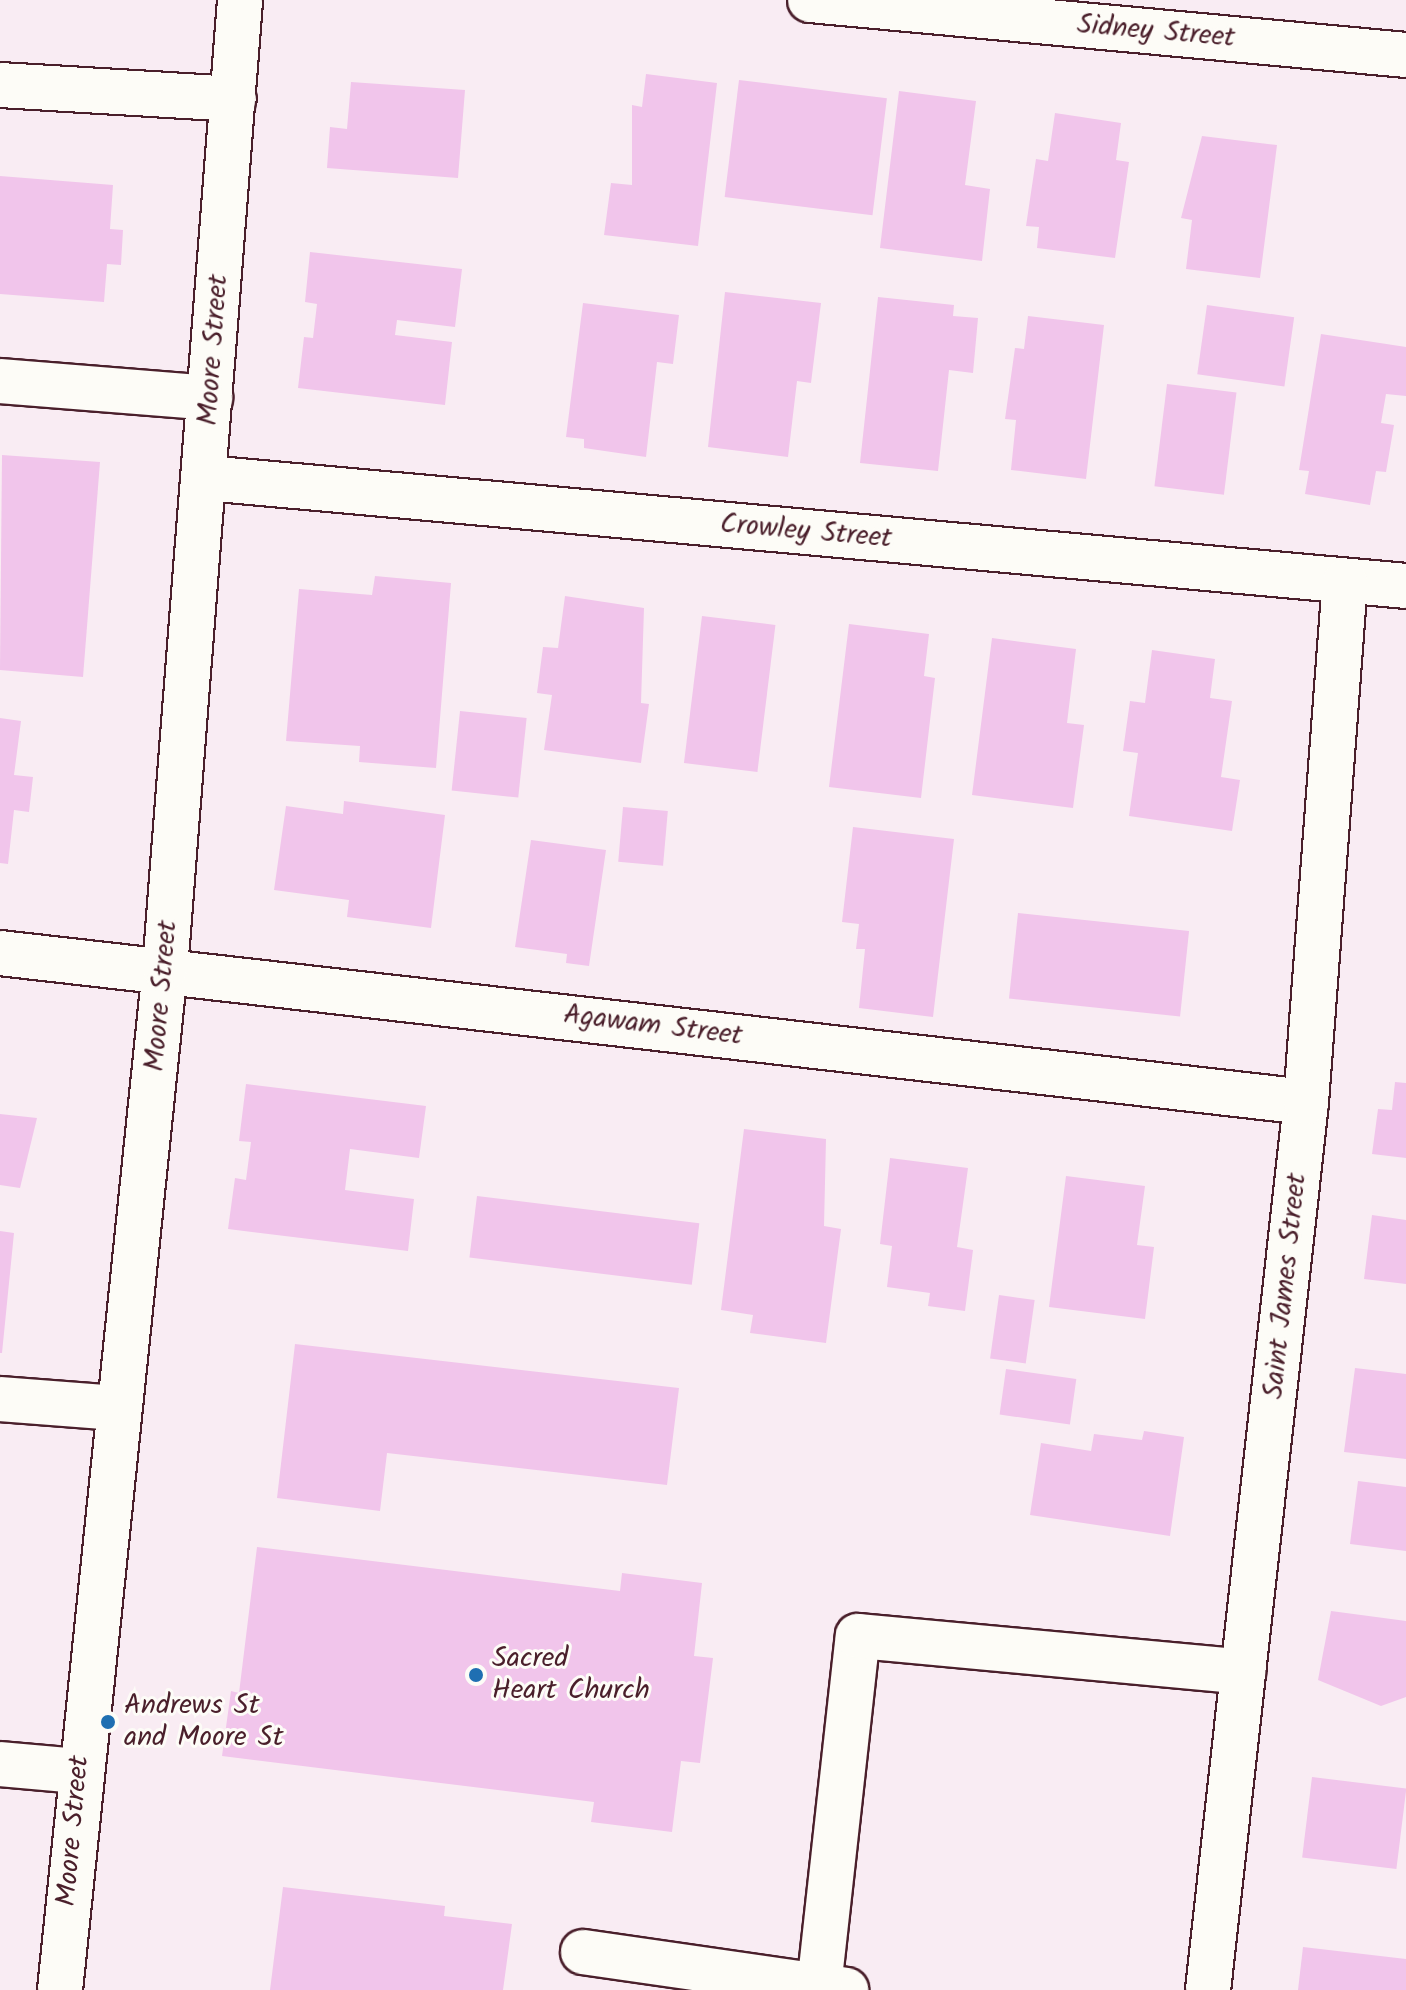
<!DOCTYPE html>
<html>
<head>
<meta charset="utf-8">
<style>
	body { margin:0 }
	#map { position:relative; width:1406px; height:1990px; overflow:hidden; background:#f9ecf3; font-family:Kalam,sans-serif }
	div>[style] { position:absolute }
	.building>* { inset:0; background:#f1c5eb; transform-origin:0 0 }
	.roads { filter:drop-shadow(2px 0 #4a1f2b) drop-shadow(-2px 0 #4a1f2b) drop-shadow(0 2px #4a1f2b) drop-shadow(0 -2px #4a1f2b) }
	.minor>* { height:44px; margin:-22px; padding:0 22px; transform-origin:22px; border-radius:22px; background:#fdfcf7 }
	.dots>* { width:22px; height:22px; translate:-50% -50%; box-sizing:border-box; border:4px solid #fdfcf7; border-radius:50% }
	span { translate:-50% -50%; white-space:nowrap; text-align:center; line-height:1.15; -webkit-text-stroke:6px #fdfcf7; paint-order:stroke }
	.street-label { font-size:28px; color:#4a1f2b }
	.poi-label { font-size:28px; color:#4a1f2b }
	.left { translate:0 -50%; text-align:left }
</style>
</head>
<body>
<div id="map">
	<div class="building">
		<i style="clip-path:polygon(646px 74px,717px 83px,698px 246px,604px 235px,611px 183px,632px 185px,632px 105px,642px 107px)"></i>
		<i style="left:739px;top:80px;width:149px;height:118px;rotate:7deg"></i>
		<i style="clip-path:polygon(351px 82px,465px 90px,458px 178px,327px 168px,330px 127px,347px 129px)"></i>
		<i style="clip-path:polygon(899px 91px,976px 101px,965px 185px,990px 189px,982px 261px,880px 248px)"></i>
		<i style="clip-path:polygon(1055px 113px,1121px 123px,1116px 160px,1129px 162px,1115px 258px,1037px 248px,1039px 227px,1026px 226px,1036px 159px,1048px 161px)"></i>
		<i style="clip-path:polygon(1202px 136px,1277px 145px,1260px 278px,1186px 269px,1192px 220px,1181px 218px)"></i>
		<i style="clip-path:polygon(0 176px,113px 185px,110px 229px,123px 230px,121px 265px,107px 264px,104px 302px,0 294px)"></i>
		<i style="clip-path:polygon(310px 252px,462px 269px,455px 327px,397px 320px,395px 335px,452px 342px,445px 405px,298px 388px,304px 337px,313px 338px,317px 304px,305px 302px)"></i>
		<i style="clip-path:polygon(725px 292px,821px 303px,811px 383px,797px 381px,788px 457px,708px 447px)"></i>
		<i style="clip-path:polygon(878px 297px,954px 305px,953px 316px,978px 318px,973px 373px,949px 370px,938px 471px,860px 463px)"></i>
		<i style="clip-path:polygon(583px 303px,679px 315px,673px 364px,657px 362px,646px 457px,584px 448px,584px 439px,566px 437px)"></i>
		<i style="left:1207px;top:305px;width:88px;height:70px;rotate:8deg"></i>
		<i style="clip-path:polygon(1028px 316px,1104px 325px,1086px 479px,1011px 470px,1016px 420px,1005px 419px,1015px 348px,1024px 349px)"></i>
		<i style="clip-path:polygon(1321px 334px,1406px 347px,1406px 396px,1386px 394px,1381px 423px,1394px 425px,1386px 472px,1376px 471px,1370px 505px,1305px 494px,1309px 471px,1299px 470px)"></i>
		<i style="left:1167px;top:384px;width:70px;height:103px;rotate:7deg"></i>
		<i style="clip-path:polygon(2px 455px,100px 462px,83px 677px,0 670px)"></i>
		<i style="clip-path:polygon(375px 576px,451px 583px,436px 768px,359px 762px,360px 746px,286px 741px,299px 589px,372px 595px)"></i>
		<i style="clip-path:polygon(565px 596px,644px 608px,641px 703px,649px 704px,641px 763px,544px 750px,552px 695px,537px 693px,543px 647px,558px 648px)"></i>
		<i style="left:702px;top:616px;width:74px;height:148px;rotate:7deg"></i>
		<i style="clip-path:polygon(849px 624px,929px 634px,924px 676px,935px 678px,921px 798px,829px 787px)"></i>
		<i style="clip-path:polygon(992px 638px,1076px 649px,1067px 723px,1084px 725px,1073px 808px,972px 795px)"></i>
		<i style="clip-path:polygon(1152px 650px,1215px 659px,1210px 698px,1232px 701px,1221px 777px,1240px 780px,1232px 831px,1129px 816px,1138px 753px,1123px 751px,1130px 701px,1145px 703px)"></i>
		<i style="left:460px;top:711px;width:67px;height:80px;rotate:6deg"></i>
		<i style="clip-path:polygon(0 718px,21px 721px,14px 775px,33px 777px,29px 812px,14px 810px,8px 864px,0 863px)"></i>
		<i style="clip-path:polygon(344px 801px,445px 815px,431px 928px,347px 917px,349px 900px,274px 890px,286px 806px,343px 814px)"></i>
		<i style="left:623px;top:807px;width:45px;height:55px;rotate:5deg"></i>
		<i style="clip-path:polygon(853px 827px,954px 839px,933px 1017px,859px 1008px,865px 949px,856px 949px,859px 924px,842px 922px)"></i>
		<i style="clip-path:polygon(531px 840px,606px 850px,589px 966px,566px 963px,567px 954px,515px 947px)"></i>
		<i style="left:1018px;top:913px;width:172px;height:86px;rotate:6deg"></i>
		<i style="clip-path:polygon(1395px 1082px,1406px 1083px,1406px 1158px,1372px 1154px,1378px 1109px,1392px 1110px)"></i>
		<i style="clip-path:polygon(246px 1084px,426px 1106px,419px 1158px,350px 1149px,345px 1190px,414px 1199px,408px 1251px,228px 1229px,235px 1178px,246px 1180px,251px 1142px,239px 1141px)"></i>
		<i style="clip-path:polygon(0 1114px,37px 1118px,20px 1188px,0 1185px)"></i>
		<i style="clip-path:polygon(744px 1129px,826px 1139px,824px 1226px,841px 1229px,826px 1343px,750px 1333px,753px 1315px,721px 1310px)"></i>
		<i style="clip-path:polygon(890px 1158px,968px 1168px,957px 1247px,973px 1250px,965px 1311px,928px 1306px,930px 1293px,887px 1287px,892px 1246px,880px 1244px)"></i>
		<i style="clip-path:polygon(1066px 1176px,1145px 1186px,1137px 1245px,1154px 1247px,1145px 1319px,1049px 1307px)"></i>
		<i style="left:477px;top:1196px;width:224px;height:62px;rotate:7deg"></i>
		<i style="clip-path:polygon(1372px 1215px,1406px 1220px,1406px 1284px,1364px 1279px)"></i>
		<i style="clip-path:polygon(0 1231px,14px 1233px,2px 1353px,0 1353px)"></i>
		<i style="left:999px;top:1295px;width:36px;height:64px;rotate:8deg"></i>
		<i style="clip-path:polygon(295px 1344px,679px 1388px,667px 1485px,387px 1453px,380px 1511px,277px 1498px)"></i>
		<i style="clip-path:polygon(1355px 1368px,1406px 1374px,1406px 1459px,1344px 1452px)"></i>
		<i style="left:1006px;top:1369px;width:71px;height:46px;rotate:8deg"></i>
		<i style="clip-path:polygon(1144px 1431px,1184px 1437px,1170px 1536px,1030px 1515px,1041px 1443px,1091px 1451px,1094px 1434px,1142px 1440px)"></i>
		<i style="clip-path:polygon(1358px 1481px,1406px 1487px,1406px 1551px,1350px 1544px)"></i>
		<i style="clip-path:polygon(257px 1547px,620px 1591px,622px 1573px,702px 1583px,694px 1656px,713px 1658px,700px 1763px,681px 1761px,672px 1832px,591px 1822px,594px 1802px,222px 1756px,231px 1691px,239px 1693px)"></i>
		<i style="clip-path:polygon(1331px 1611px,1406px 1621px,1406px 1697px,1381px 1706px,1318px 1680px)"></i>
		<i style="left:1312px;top:1777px;width:95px;height:81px;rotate:7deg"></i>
		<i style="clip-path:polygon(283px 1887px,445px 1906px,444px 1916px,512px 1924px,503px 1990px,270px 1990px)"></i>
		<i style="clip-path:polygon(1303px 1947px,1406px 1959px,1406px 1990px,1298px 1990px)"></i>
	</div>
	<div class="roads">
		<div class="minor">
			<i style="left:810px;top:0;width:599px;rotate:5.27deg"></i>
			<i style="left:0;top:85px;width:234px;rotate:3.4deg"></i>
			<i style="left:0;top:381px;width:211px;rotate:4.6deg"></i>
			<i style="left:206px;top:478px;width:1205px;rotate:5.14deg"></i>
			<i style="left:0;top:953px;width:1314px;rotate:6.51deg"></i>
			<i style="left:0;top:1399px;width:118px;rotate:4.4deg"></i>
			<i style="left:0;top:1764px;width:79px;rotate:5.1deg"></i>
			<i style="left:583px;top:1952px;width:266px;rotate:8.2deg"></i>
			<i style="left:819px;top:1987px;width:353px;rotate:-83.7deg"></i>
			<i style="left:858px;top:1636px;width:387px;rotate:5.3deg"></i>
			<i style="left:60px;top:1990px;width:1026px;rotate:-84.13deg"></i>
			<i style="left:165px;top:969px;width:972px;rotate:-85.57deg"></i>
			<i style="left:1208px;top:1990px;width:893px;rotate:-83.7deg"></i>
			<i style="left:1306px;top:1102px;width:522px;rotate:-85.72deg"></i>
		</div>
	</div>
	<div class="dots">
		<i style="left:476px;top:1675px;background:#1f6fb2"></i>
		<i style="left:108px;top:1722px;background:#1f6fb2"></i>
	</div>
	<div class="street-label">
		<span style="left:1156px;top:32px;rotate:5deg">Sidney Street</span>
		<span style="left:214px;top:350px;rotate:-86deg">Moore Street</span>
		<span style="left:806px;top:532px;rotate:5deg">Crowley Street</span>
		<span style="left:162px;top:996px;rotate:-85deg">Moore Street</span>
		<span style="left:653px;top:1026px;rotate:7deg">Agawam Street</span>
		<span style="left:1286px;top:1286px;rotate:-84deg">Saint James Street</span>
		<span style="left:74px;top:1831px;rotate:-85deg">Moore Street</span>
	</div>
	<div class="poi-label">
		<span class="left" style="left:492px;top:1675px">Sacred<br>Heart Church</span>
		<span class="left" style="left:124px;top:1722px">Andrews St<br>and Moore St</span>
	</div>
</div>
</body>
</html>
